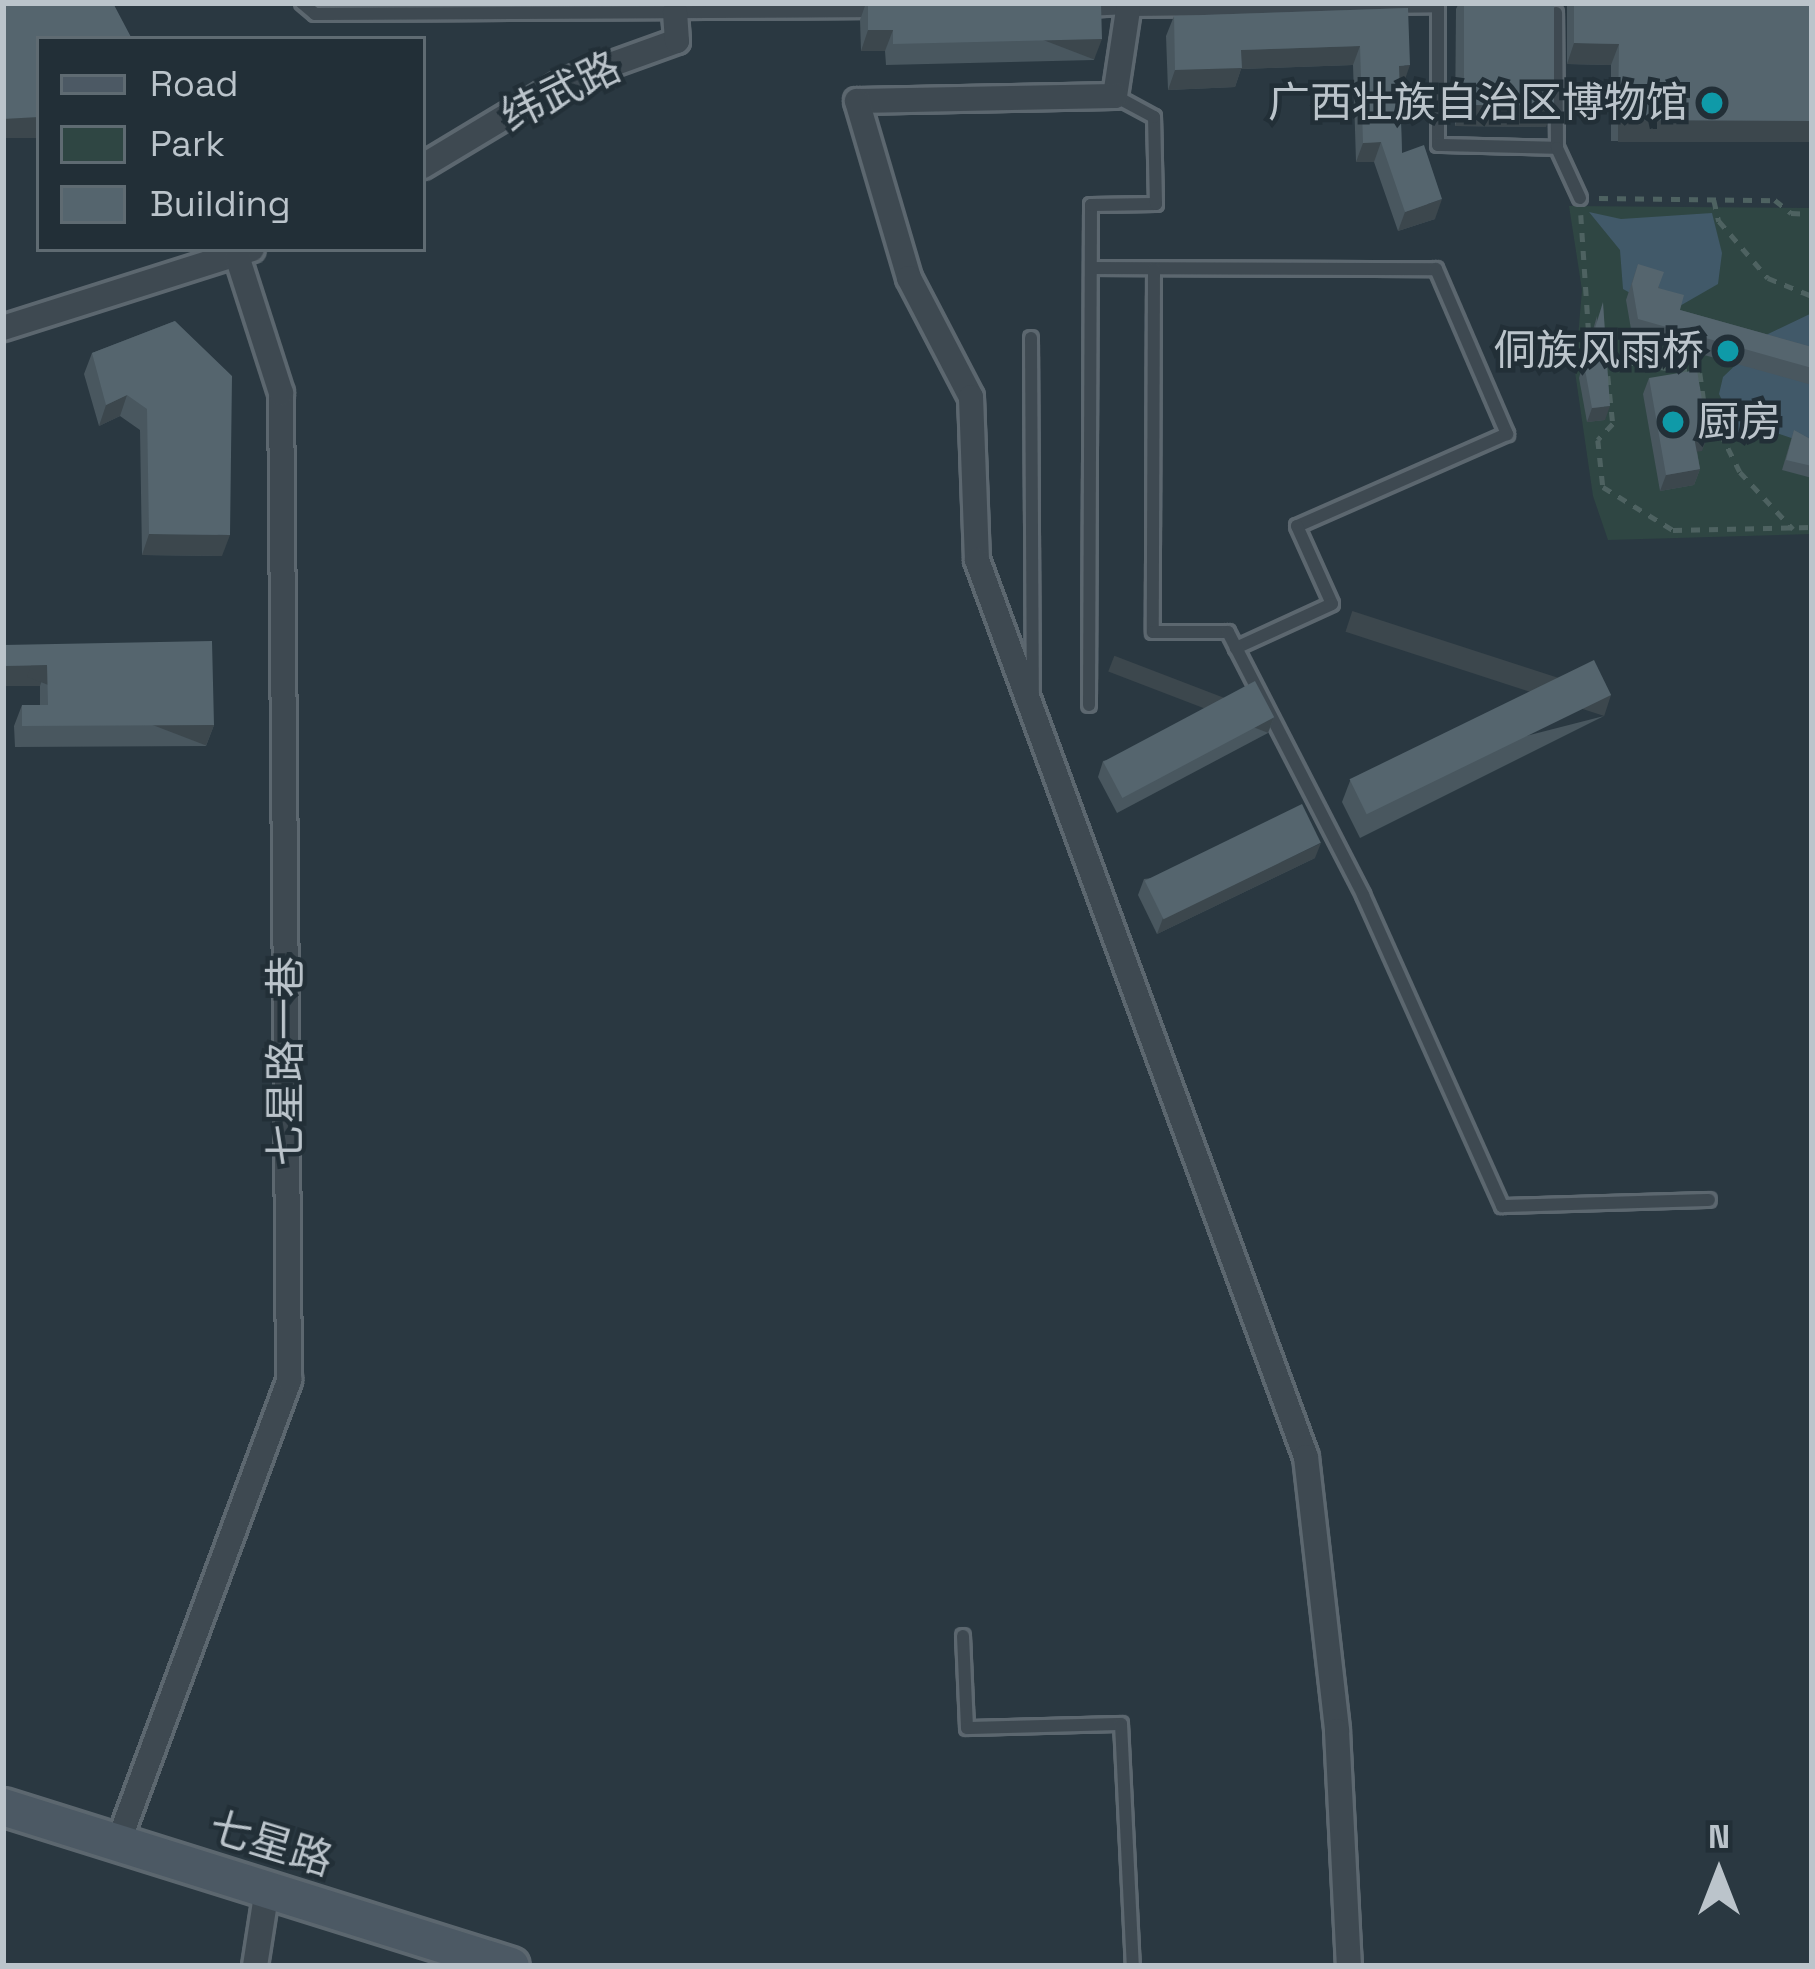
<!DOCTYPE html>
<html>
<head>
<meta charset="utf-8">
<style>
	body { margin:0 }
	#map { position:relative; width:1815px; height:1969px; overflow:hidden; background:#2a3841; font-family:"Space Grotesk","Noto Sans SC",sans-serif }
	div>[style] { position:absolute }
	.green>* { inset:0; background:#2f4643 }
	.water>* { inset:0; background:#415969 }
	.path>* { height:4.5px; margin-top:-2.25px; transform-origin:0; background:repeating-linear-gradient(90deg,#4e6261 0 9px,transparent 0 18px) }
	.roads { filter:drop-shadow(3px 0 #5c676f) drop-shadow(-3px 0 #5c676f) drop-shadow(0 3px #5c676f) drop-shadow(0 -3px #5c676f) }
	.service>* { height:12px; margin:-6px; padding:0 6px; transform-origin:6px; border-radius:6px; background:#3e4951 }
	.minor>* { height:24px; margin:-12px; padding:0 12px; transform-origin:12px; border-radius:12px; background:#3e4951 }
	.secondary>* { height:36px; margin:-18px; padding:0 18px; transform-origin:18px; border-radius:18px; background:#4c5964 }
	.wall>* { inset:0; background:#49575f }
	.shaded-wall>* { inset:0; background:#3c474d; transform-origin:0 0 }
	.building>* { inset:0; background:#55656e; transform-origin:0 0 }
	.dots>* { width:33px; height:33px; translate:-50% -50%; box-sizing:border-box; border:6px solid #222f37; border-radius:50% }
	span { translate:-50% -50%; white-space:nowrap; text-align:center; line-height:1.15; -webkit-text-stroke:9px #222f37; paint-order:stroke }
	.street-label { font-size:42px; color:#bbc4cb }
	.poi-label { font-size:42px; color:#bbc4cb }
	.right { translate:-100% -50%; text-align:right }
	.left { translate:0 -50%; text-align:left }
	.frame { position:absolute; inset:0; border:6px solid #bbc4cb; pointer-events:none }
	.legend { position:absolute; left:36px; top:36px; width:390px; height:216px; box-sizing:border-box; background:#222f37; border:3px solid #5f6b72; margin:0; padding:15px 21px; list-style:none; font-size:36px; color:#bbc4cb }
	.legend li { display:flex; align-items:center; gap:24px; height:60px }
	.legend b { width:60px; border:3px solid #5f6b72 }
	.north { position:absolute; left:1659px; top:1813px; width:120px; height:120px; -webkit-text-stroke:9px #222f37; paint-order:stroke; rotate:0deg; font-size:33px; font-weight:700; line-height:48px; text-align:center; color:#bbc4cb }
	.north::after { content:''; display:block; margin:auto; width:42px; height:54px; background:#bbc4cb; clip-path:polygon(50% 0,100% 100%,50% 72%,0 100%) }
</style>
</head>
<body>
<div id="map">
	<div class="green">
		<i style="clip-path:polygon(1569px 206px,1812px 208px,1812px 534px,1608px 540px,1593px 496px,1575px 372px,1582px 290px)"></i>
	</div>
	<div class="water">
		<i style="clip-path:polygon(1589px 212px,1621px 219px,1712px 213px,1722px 253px,1718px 284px,1678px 307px,1641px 299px,1623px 289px,1620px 250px)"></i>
		<i style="clip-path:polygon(1812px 313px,1812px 445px,1765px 429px,1739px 435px,1719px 394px,1723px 377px,1768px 334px)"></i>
	</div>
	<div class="path">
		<i style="left:1599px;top:198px;width:176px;rotate:0.7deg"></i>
		<i style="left:1775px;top:200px;width:21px;rotate:39deg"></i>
		<i style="left:1791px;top:213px;width:21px;rotate:3deg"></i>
		<i style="left:1714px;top:200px;width:22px;rotate:77deg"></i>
		<i style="left:1719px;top:221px;width:75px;rotate:49.3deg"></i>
		<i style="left:1768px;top:278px;width:48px;rotate:22.2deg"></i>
		<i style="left:1581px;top:215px;width:135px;rotate:86.2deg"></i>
		<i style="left:1607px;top:359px;width:94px;rotate:8.6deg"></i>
		<i style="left:1700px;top:373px;width:27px;rotate:82deg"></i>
		<i style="left:1704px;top:400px;width:80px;rotate:63.4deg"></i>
		<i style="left:1740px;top:472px;width:78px;rotate:47.1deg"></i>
		<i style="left:1608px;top:376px;width:48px;rotate:84.1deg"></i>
		<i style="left:1613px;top:424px;width:22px;rotate:133deg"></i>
		<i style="left:1598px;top:440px;width:47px;rotate:83.9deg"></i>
		<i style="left:1603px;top:487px;width:82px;rotate:31.6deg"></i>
		<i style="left:1673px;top:530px;width:139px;rotate:-1.2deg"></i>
	</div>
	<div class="roads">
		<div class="service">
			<i style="left:302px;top:3px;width:17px;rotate:40deg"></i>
			<i style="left:315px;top:14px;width:564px;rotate:-0.3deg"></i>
			<i style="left:1085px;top:10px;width:43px;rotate:-2.7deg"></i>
			<i style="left:1128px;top:10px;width:310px;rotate:-0.7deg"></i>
			<i style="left:1438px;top:6px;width:139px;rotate:90deg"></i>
			<i style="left:1438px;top:145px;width:119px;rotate:1.4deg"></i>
			<i style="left:1557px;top:148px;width:135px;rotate:-90.4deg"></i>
			<i style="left:1557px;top:148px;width:55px;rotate:65.3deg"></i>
			<i style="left:1091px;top:268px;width:345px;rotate:0.2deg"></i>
			<i style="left:1436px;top:269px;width:180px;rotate:66.7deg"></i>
			<i style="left:1507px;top:434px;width:229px;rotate:156.3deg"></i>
			<i style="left:1297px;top:526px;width:85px;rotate:65.8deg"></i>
			<i style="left:1332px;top:604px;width:106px;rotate:155.4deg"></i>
			<i style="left:1154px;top:269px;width:363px;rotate:90.2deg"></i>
			<i style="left:1153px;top:632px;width:75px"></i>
			<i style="left:1228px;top:632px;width:296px;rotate:62.8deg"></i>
			<i style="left:1363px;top:895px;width:341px;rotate:65.9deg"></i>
			<i style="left:1502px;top:1206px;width:207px;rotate:-1.7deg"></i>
			<i style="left:1031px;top:338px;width:355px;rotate:89.7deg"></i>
			<i style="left:1089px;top:705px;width:500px;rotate:-89.77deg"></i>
			<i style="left:1091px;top:205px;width:65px;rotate:-0.9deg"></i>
			<i style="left:1156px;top:204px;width:87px;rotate:-91.3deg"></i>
			<i style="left:1154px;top:117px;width:44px;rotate:-151.7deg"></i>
			<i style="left:963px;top:1636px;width:92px;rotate:87.5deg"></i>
			<i style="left:967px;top:1728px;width:154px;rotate:-1.5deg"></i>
			<i style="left:1121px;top:1724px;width:242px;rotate:87.2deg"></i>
		</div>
		<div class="minor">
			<i style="left:1128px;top:10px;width:87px;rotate:98.6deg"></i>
			<i style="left:1115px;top:96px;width:258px;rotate:178.9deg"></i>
			<i style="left:857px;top:101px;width:184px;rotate:73.6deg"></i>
			<i style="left:909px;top:278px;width:134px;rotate:62.5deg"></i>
			<i style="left:971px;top:397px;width:163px;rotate:87.9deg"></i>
			<i style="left:977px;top:560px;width:955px;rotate:69.86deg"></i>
			<i style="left:1306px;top:1457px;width:276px;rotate:83.5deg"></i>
			<i style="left:1337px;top:1731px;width:235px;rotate:87.1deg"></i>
			<i style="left:423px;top:166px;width:163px;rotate:-31deg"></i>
			<i style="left:563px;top:82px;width:121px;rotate:-19.8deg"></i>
			<i style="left:677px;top:41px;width:29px;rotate:-94deg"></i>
			<i style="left:3px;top:328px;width:261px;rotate:-17.6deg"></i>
			<i style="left:118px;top:1843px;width:494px;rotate:-69.7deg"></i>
			<i style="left:289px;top:1380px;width:987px;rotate:-90.46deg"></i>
			<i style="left:281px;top:393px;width:144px;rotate:-107.8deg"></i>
			<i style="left:255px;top:1966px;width:78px;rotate:-81.1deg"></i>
		</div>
		<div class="secondary">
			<i style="left:3px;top:1807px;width:532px;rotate:17.38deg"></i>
		</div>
	</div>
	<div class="wall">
		<i style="clip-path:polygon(866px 3px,1101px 3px,1094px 60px,886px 65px,885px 51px,861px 51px,860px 20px)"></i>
		<i style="clip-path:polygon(1459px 3px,1554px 3px,1546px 127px,1455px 126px,1456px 9px)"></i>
		<i style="clip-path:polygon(1567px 3px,1812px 3px,1812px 142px,1611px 141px,1611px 65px,1567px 64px)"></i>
		<i style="clip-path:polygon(1408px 8px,1403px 85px,1400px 85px,1402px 153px,1435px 219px,1398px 231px,1374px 162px,1356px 162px,1353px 65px,1241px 69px,1235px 87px,1168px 90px,1166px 36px,1174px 16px)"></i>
		<i style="clip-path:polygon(1638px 264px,1680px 310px,1812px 347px,1812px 385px,1632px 335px,1626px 300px)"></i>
		<i style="clip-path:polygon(1597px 316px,1605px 420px,1587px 422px,1579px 378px)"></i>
		<i style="clip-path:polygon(175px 321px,222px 556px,142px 555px,140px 430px,120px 416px,99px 426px,84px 374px,92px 353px)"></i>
		<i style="clip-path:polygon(1649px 378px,1702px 451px,1697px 451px,1700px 469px,1694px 485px,1660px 491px,1643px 394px)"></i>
		<i style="clip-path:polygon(1794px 430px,1812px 440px,1812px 478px,1782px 470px)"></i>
		<i style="clip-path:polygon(3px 645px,214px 725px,206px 746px,15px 747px,14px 726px,22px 705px,40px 705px,40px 686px,3px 686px)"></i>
		<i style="clip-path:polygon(1604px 716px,1360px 838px,1342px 802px,1350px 781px)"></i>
		<i style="clip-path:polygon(1274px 717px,1268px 733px,1117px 813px,1098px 777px,1103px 761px)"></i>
		<i style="clip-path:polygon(1315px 858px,1157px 934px,1138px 895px,1144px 879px)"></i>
	</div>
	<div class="shaded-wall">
		<i style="clip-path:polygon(868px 30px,893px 30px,885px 51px,861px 51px)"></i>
		<i style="left:1102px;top:39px;width:22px;height:209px;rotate:111deg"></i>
		<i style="clip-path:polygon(1574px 43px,1619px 44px,1611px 65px,1567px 64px)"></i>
		<i style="clip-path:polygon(1360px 46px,1353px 65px,1241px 69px,1235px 87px,1168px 90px,1175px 70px,1241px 50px)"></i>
		<i style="clip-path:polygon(1410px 65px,1403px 85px,1392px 85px,1399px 66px)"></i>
		<i style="clip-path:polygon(1463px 105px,1554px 106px,1546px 127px,1455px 126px)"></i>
		<i style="left:39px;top:117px;width:21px;height:36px;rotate:90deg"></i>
		<i style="left:1618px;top:120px;width:194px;height:22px"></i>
		<i style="clip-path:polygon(1381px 142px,1374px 162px,1356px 162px,1363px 143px)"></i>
		<i style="clip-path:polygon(1442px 199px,1435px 219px,1398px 231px,1405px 212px)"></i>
		<i style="clip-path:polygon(127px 395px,120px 416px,99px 426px,106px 405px)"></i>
		<i style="clip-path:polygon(1610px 406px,1605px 420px,1587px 422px,1592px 408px)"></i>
		<i style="clip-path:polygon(1708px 435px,1702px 451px,1688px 453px,1694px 437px)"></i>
		<i style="clip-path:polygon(1700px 469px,1694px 485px,1660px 491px,1666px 475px)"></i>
		<i style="clip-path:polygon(149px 534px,230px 535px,222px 556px,142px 555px)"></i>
		<i style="clip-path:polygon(47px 665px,40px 686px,3px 686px,3px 666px)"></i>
		<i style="left:1611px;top:695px;width:22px;height:272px;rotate:108deg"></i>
		<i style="left:1274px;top:717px;width:17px;height:171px;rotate:111deg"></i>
		<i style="left:214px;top:725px;width:22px;height:192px;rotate:111deg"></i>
		<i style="clip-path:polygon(1321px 843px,1315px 858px,1157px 934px,1163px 918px)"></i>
	</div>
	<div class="building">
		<i style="clip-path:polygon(3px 3px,113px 3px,132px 39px,39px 39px,39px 117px,3px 119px)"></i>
		<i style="clip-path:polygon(868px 3px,1101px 3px,1102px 39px,893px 44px,893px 30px,868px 30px)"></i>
		<i style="left:1464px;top:3px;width:90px;height:102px"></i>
		<i style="clip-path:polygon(1574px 3px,1812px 3px,1812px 121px,1618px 120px,1619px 44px,1574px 43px)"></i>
		<i style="clip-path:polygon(1408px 8px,1410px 65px,1399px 66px,1402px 153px,1424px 145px,1442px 199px,1405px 212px,1381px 142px,1363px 143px,1360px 46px,1241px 50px,1242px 68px,1175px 70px,1174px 16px)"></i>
		<i style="clip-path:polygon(1638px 264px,1664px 272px,1658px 288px,1684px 295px,1680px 310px,1812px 347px,1812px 368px,1638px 319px,1632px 284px)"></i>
		<i style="clip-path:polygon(1603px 302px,1610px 406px,1592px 408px,1584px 364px)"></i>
		<i style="clip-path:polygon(175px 321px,232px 376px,230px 535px,149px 534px,147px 409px,127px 395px,106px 405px,92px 353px)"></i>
		<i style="clip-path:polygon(1697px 370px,1708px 435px,1694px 437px,1700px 469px,1666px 475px,1649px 378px)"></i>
		<i style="clip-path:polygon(1794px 430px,1812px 440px,1812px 466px,1786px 460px)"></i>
		<i style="clip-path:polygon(212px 641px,214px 725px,22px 726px,22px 705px,48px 705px,47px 665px,3px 666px,3px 645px)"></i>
		<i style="left:1594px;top:660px;width:39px;height:272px;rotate:64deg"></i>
		<i style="left:1255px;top:681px;width:41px;height:172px;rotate:62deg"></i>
		<i style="left:1302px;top:804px;width:43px;height:175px;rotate:64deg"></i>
	</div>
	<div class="dots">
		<i style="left:1712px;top:103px;background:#0f9aa8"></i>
		<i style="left:1728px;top:351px;background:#0f9aa8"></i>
		<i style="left:1673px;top:422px;background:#0f9aa8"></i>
	</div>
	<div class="street-label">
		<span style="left:561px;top:92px;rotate:-26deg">纬武路</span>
		<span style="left:286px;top:1061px;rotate:-90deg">七星路一巷</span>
		<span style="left:271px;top:1844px;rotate:17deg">七星路</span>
	</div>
	<div class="poi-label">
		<span class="right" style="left:1688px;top:103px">广西壮族自治区博物馆</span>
		<span class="right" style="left:1704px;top:351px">侗族风雨桥</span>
		<span class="left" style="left:1697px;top:422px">厨房</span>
	</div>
	<div class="frame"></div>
	<ul class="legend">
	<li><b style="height:15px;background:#4c5964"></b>Road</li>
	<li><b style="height:33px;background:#2f4643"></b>Park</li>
	<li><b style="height:33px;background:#55656e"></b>Building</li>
	</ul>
	<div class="north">N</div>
</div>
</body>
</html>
